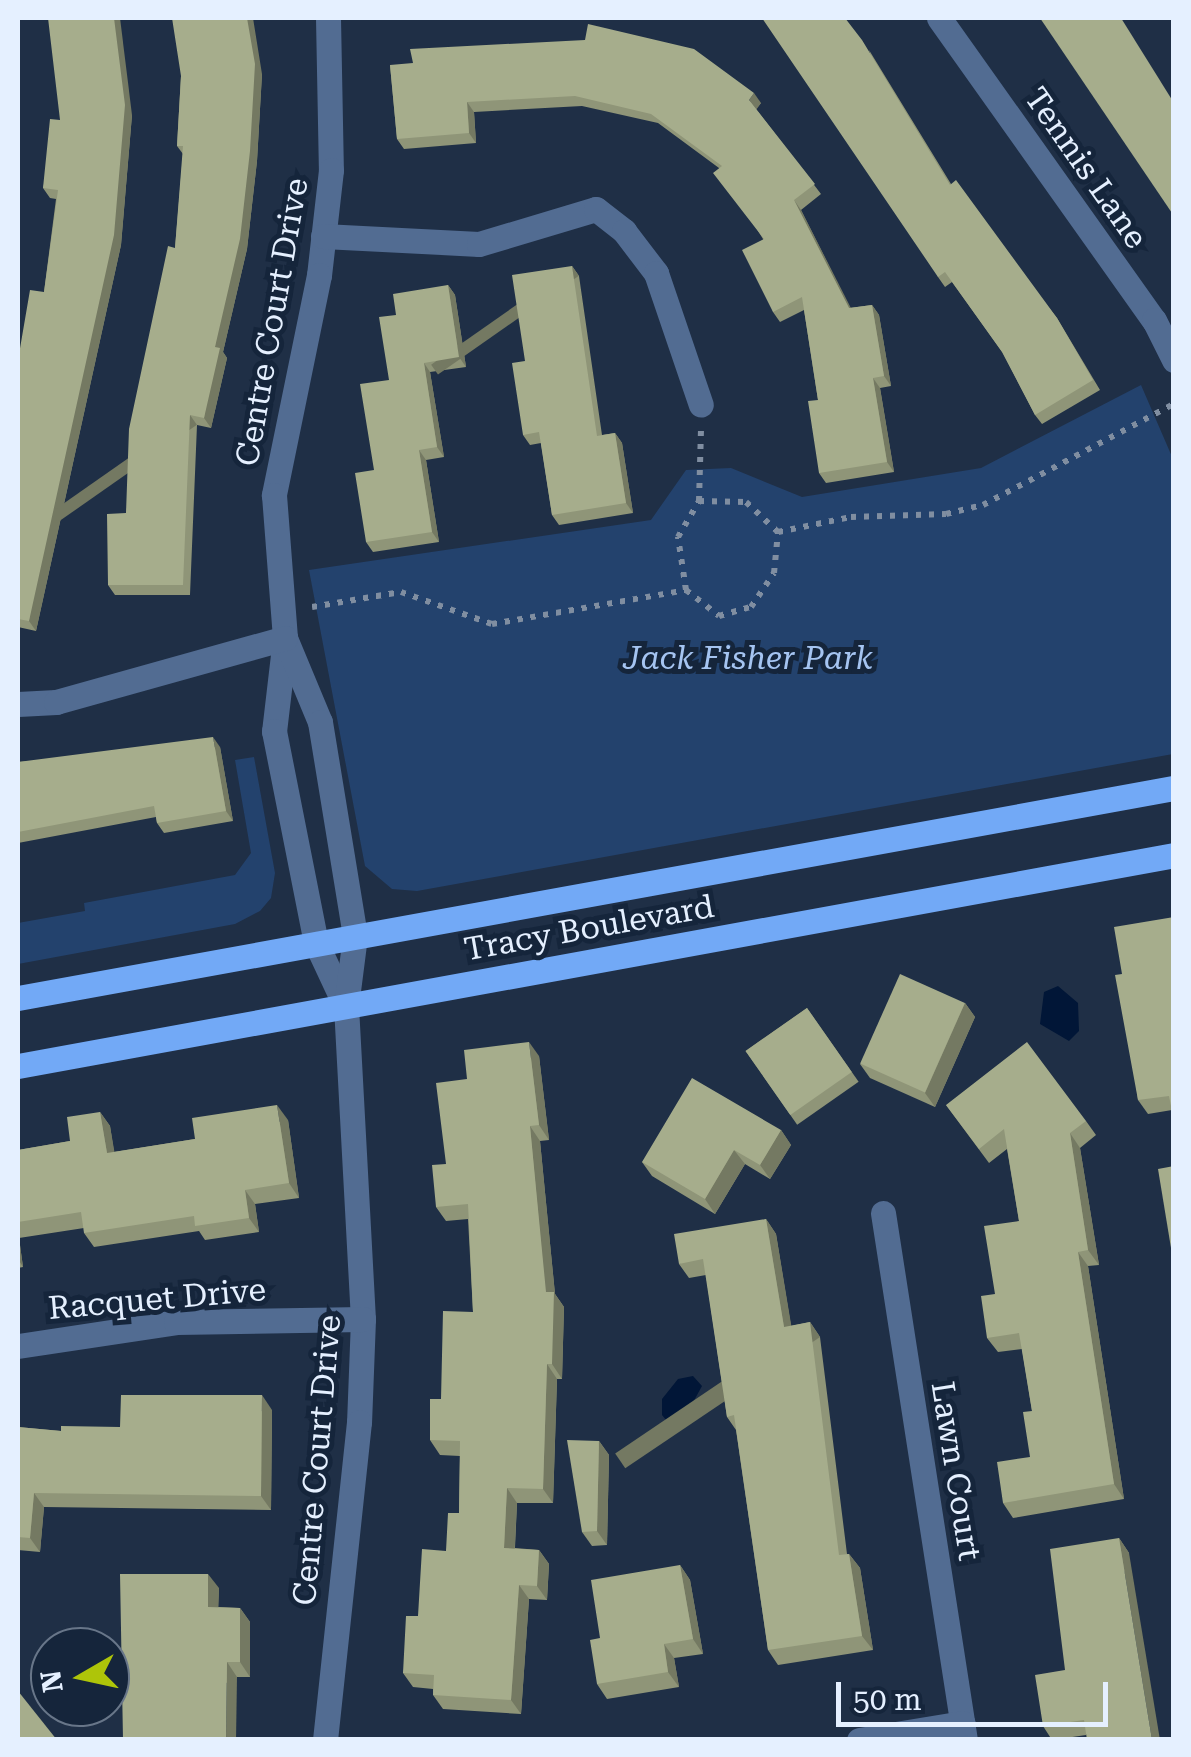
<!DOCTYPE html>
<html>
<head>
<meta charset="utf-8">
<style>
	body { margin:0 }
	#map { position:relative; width:1191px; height:1757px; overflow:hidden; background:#1f2f46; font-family:"Roboto Serif",serif }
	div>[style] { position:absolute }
	.green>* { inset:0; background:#23426d }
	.water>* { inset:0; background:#011637 }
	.path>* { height:6px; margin-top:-3px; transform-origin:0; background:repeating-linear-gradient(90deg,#808ea1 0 5px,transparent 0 13px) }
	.minor>* { height:25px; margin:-12.5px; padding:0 12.5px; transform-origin:12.5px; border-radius:12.5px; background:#526c92 }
	.primary>* { height:25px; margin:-12.5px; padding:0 12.5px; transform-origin:12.5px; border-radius:12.5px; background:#72a9f6 }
	.wall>* { inset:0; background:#8f9578; transform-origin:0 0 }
	.shaded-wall>* { inset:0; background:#747962; transform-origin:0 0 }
	.building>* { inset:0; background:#a6ad8c; transform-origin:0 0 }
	span { translate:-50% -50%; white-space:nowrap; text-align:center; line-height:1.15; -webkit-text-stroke:10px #15253b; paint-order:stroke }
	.street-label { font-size:32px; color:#e5f0ff }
	.park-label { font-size:32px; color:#a5c4f1; font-style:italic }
	.frame { position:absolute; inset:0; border:20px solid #e5f0ff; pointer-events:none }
	.north { position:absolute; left:30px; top:1627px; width:100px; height:100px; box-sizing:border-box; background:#15253b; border:2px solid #687689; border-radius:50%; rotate:261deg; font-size:28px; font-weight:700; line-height:40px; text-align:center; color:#e5f0ff }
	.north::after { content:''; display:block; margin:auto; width:35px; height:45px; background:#aec509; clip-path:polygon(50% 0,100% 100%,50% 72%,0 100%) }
	.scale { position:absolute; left:836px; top:1682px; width:272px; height:45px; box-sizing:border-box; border:5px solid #e5f0ff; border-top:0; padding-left:12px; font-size:30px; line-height:35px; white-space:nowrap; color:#e5f0ff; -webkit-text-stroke:8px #15253b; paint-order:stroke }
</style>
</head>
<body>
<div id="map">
	<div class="green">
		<i style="clip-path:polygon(1141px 385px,1173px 459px,1173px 754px,417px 891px,392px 889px,365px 866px,309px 570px,651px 520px,686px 470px,731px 468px,802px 497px,981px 468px)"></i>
		<i style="clip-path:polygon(254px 757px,275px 873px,271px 898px,260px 911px,235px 924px,18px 964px,18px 923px,85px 911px,84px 903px,235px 875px,251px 853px,235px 760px)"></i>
	</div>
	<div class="water">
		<i style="clip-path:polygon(1058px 986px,1078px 1003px,1079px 1031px,1069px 1041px,1040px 1024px,1044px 992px)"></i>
		<i style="clip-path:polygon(693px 1376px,702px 1386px,691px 1406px,693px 1421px,671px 1426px,662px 1415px,662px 1399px,678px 1379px)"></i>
	</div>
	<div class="path">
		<i style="left:699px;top:501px;width:47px;rotate:1.2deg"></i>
		<i style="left:746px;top:502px;width:44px;rotate:43.2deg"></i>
		<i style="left:778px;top:532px;width:75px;rotate:-11.6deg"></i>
		<i style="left:851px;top:517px;width:95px;rotate:-1.8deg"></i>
		<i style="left:946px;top:514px;width:38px;rotate:-14deg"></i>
		<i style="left:983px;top:505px;width:216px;rotate:-27.9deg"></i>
		<i style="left:686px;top:590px;width:42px;rotate:38.2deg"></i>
		<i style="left:719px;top:616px;width:33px;rotate:-16deg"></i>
		<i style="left:751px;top:607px;width:41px;rotate:-55.9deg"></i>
		<i style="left:774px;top:573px;width:41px;rotate:-84.4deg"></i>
		<i style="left:312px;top:607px;width:90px;rotate:-9.6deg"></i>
		<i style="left:401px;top:592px;width:96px;rotate:19.4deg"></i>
		<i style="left:492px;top:624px;width:197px;rotate:-9.9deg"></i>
		<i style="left:686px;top:590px;width:54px;rotate:-98.6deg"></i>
		<i style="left:678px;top:537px;width:42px;rotate:-59.7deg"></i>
		<i style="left:699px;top:501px;width:70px;rotate:-88.4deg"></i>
	</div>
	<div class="minor">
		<i style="left:328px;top:18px;width:152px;rotate:88.9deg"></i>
		<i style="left:331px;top:170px;width:106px;rotate:96.5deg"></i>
		<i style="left:319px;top:275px;width:225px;rotate:101.6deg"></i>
		<i style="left:274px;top:495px;width:143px;rotate:85.6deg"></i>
		<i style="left:285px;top:638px;width:94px;rotate:96.7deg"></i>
		<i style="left:274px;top:731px;width:216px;rotate:78.8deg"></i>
		<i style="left:316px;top:943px;width:68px;rotate:64.9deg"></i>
		<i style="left:939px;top:18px;width:371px;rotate:54.6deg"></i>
		<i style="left:1154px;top:320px;width:45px;rotate:63.4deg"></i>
		<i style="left:323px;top:236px;width:156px;rotate:2.9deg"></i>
		<i style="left:479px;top:244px;width:122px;rotate:-16.7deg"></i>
		<i style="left:596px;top:209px;width:36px;rotate:38deg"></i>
		<i style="left:624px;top:231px;width:53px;rotate:52.7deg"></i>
		<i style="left:656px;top:273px;width:139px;rotate:71.2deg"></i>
		<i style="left:285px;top:638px;width:91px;rotate:67.4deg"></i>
		<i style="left:320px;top:722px;width:217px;rotate:80.7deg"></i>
		<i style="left:355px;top:936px;width:71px;rotate:97.3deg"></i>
		<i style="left:346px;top:1006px;width:313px;rotate:86.9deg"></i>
		<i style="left:363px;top:1319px;width:103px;rotate:92.2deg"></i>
		<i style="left:359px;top:1422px;width:320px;rotate:96.1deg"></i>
		<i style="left:18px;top:704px;width:38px;rotate:-3deg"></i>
		<i style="left:56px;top:702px;width:238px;rotate:-15.6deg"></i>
		<i style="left:883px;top:1213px;width:533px;rotate:81.16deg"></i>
		<i style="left:18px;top:1346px;width:160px;rotate:-8.6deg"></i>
		<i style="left:176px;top:1322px;width:187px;rotate:-0.9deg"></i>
		<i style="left:859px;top:1740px;width:105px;rotate:-9.3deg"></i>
	</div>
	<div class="primary">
		<i style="left:18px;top:998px;width:1175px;rotate:-10.3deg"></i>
		<i style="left:18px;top:1066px;width:1175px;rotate:-10.34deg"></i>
	</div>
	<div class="wall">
		<i style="clip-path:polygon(869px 50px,951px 184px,1057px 318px,1100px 390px,1042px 424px,1035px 415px,1003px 353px,952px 282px,945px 287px,938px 277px)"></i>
		<i style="clip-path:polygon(390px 65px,761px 103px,756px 109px,821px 194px,801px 210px,850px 308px,872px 305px,879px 315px,891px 386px,880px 388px,894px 472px,826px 483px,819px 473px,818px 400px,804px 310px,780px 322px,773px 312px,763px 239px,719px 168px,658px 123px,582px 106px,474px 112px,476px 143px,404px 149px,397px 139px)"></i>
		<i style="clip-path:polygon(262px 74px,257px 161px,247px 249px,223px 352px,227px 358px,211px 428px,197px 425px,190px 595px,115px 595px,108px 585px,126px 513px,175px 248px,183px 154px,177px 146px,181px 76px)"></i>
		<i style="clip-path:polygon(132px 115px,121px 245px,36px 631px,18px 627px,18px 360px,44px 292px,56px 199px,50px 198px,43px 188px,60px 120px)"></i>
		<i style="clip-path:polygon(572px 266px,579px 276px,602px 435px,615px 433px,622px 443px,633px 513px,559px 525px,552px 515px,541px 443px,530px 445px,523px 435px,525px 361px)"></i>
		<i style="clip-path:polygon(448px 285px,455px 295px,466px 367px,430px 372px,444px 457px,426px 460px,439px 542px,373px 552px,366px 542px,374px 470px,389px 380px,396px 315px)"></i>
		<i style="clip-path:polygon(220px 747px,233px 821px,164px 833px,157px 823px,156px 817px,18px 843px,18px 762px)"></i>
		<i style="clip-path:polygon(1174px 917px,1172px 1110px,1148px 1114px,1138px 1100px,1122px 974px)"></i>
		<i style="clip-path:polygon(965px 1003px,975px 1017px,935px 1107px,870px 1078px,860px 1064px)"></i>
		<i style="left:807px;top:1008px;width:90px;height:75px;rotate:55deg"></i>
		<i style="clip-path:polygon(539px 1056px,549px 1140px,540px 1141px,555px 1294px,564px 1307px,562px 1379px,557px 1379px,553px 1503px,517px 1503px,515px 1548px,539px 1550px,549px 1564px,547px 1600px,529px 1599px,521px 1714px,443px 1709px,433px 1695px,433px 1689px,413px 1687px,403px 1673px,418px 1616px,446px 1551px,459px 1513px,460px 1456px,440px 1455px,430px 1440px,441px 1399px,473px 1312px,468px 1219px,446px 1221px,436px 1207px,467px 1079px)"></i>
		<i style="clip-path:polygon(946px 1105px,1086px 1121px,1096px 1135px,1080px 1148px,1099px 1265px,1088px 1266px,1124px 1499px,1013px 1518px,1003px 1503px,1030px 1457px,1032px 1411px,1022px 1349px,998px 1352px,987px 1338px,1019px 1221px,1007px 1149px,989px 1163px)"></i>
		<i style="clip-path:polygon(100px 1112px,110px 1126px,114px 1152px,195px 1139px,288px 1120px,299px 1198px,255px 1204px,259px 1232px,205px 1240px,199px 1231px,94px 1247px,84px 1233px,84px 1228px,19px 1238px,23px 1267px,18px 1268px,18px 1150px,70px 1141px)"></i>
		<i style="clip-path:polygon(781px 1130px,791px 1145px,770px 1179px,745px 1164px,715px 1214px,652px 1176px,642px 1162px)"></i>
		<i style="clip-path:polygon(766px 1219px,776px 1234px,791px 1326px,810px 1322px,820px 1337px,847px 1554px,849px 1554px,860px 1568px,873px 1650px,778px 1665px,768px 1650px,736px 1430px,727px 1417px,706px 1275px,689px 1278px,679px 1264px)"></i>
		<i style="clip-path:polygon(272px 1410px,271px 1510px,44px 1507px,40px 1552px,18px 1550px,18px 1427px,61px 1431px,120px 1427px)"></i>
		<i style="clip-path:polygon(599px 1441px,609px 1455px,607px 1545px,592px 1546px,582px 1532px)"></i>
		<i style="clip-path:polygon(1119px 1538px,1129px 1553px,1086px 1735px,1052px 1740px,1043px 1726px)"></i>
		<i style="clip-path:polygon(680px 1565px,690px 1580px,703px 1654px,674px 1658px,679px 1687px,607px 1699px,597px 1684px,600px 1638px)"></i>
		<i style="clip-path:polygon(219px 1588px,218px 1607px,240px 1608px,250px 1622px,250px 1677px,237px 1677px,123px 1740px)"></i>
	</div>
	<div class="shaded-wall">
		<i style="clip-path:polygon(114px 18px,120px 18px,132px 115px,121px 245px,36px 631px,29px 621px)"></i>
		<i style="clip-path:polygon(247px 18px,253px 18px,262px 74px,257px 161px,247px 249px,223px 352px,227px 358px,211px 428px,204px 418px,215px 347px)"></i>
		<i style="clip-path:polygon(754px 93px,761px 103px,756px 110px,749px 100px)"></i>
		<i style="clip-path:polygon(467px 102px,474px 112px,476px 143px,469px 133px)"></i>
		<i style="clip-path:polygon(794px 200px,801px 210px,856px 318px,849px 308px)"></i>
		<i style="left:572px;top:266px;width:12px;height:172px;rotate:55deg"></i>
		<i style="clip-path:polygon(448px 285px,455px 295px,466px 367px,459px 357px)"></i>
		<i style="clip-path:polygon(872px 305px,879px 315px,891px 386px,884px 376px)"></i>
		<i style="clip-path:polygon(424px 363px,430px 372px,444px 457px,437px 447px)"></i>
		<i style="clip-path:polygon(873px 378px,880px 388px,894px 472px,887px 462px)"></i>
		<i style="left:190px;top:415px;width:12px;height:170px;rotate:55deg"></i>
		<i style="clip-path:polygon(615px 433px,622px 443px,633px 513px,626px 503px)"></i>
		<i style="clip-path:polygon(419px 450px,426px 460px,439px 542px,432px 532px)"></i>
		<i style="clip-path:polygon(213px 737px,220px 747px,233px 821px,226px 811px)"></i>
		<i style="clip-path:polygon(965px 1003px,975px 1017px,935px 1107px,925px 1093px)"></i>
		<i style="clip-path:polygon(529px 1042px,539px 1056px,549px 1140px,539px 1125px)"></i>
		<i style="clip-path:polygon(277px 1105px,288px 1120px,299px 1198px,289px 1183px)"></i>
		<i style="clip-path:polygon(100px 1112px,110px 1126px,117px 1167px,107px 1153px)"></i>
		<i style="clip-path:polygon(530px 1126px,540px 1141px,555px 1294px,564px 1307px,562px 1379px,552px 1364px)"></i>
		<i style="clip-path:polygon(781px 1130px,791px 1145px,770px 1179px,760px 1165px)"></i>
		<i style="clip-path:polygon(1070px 1133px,1080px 1148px,1099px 1265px,1088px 1250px)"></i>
		<i style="clip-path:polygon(734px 1150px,745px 1164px,715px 1214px,705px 1199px)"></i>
		<i style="clip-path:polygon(245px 1190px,255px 1204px,259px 1232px,249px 1218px)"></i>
		<i style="clip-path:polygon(766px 1219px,776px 1234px,794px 1342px,784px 1327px)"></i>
		<i style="clip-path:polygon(18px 1236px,19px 1238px,23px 1267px,18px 1259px)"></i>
		<i style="clip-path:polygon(1078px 1252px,1088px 1266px,1124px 1499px,1114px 1484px)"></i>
		<i style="left:810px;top:1322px;width:18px;height:235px;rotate:56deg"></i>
		<i style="clip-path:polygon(547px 1364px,557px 1379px,553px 1503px,543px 1489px)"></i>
		<i style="clip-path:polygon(262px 1395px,272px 1410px,271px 1510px,261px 1496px)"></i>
		<i style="clip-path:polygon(599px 1441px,609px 1455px,607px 1545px,597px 1531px)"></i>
		<i style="clip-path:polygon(507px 1488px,517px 1503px,514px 1562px,504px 1548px)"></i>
		<i style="clip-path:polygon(34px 1493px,44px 1507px,40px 1552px,30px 1538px)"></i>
		<i style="clip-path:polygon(1119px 1538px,1129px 1553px,1160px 1740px,1152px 1740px)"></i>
		<i style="clip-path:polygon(539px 1550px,549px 1564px,547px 1600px,537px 1586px)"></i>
		<i style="clip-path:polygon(849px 1554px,860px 1568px,873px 1650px,862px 1636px)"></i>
		<i style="clip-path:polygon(680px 1565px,690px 1580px,703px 1654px,693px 1639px)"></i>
		<i style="clip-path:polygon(208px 1574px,219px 1588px,218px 1622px,208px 1607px)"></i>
		<i style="clip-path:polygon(519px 1585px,529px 1599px,521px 1714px,511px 1700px)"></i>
		<i style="clip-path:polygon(240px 1608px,250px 1622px,250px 1677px,240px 1662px)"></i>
		<i style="clip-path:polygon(664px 1644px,674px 1658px,679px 1687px,668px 1672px)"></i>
		<i style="clip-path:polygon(227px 1662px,237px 1677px,236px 1740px,226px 1740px)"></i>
	</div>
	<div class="building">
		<i style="clip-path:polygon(48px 18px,114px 18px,125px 105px,114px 235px,29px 621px,18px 619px,18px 360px,30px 290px,44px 292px,58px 190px,43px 188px,50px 119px,60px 120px)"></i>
		<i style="clip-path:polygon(172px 18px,247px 18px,255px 64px,250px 151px,240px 239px,215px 347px,220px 348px,204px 418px,190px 415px,183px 585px,108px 585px,107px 514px,126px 513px,129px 429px,168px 246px,175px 248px,183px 146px,177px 146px,181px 76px)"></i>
		<i style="clip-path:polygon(762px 18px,845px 18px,862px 40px,950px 185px,956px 180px,1057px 318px,1093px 380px,1035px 415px,1002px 352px,945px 272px,938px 277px)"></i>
		<i style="clip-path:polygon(1040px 18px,1121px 18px,1174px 103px,1174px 216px)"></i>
		<i style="clip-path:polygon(588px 24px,694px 49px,754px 93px,749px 100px,815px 184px,794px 200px,849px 308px,872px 305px,884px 376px,873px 378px,887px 462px,819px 473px,808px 401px,818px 400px,802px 297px,773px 312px,742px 250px,764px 239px,713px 173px,722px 166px,651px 114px,575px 96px,467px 102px,469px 133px,397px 139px,390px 65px,413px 63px,410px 49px,585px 40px)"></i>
		<i style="clip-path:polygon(572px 266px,597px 436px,615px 433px,626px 503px,552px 515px,539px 432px,523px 435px,512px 363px,525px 361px,512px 275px)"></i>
		<i style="clip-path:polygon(448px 285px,459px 357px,424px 363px,437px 447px,419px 450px,432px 532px,366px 542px,355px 473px,374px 470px,360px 384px,389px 380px,379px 317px,396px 315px,393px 294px)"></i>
		<i style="clip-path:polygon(213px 737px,226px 811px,157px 823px,154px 806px,18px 832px,18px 762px)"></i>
		<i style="clip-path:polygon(1174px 917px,1174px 1121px,1169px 1096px,1138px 1100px,1115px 975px,1122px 974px,1114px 927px)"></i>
		<i style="left:900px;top:974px;width:71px;height:98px;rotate:24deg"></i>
		<i style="left:807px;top:1008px;width:78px;height:75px;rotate:55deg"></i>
		<i style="clip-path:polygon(529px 1042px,539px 1125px,530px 1126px,546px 1292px,554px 1292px,552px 1364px,547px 1364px,543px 1489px,507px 1488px,504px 1548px,539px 1550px,537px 1586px,519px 1585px,511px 1700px,433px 1695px,434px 1675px,403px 1673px,406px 1616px,418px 1616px,422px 1549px,446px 1551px,448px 1513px,459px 1513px,460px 1441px,430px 1440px,430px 1399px,441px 1399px,443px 1311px,473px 1312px,468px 1204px,436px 1207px,432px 1165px,446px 1164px,436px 1083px,467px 1079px,464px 1050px)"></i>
		<i style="clip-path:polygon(1027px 1042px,1086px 1121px,1070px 1133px,1088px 1250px,1078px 1252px,1114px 1484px,1003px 1503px,997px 1462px,1030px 1457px,1023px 1412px,1032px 1411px,1019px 1333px,987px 1338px,981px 1296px,995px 1294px,984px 1226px,1019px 1221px,1004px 1129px,979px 1149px,946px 1105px)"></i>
		<i style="clip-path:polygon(692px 1078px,781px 1130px,760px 1165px,734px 1150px,705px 1199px,642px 1162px)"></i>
		<i style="clip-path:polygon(277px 1105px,289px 1183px,245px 1190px,249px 1218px,195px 1226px,194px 1216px,84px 1233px,81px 1212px,18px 1222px,18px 1150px,70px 1141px,67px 1117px,100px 1112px,107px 1153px,195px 1139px,192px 1118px)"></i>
		<i style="clip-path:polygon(1174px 1166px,1174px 1254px,1172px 1254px,1158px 1169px)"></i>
		<i style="clip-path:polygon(766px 1219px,784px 1327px,810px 1322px,839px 1555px,849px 1554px,862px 1636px,768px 1650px,734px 1415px,727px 1417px,703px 1259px,679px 1264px,674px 1234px)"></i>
		<i style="clip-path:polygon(121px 1395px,262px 1395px,261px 1496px,34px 1493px,30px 1538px,18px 1537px,18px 1427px,61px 1431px,61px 1426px,120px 1427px)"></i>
		<i style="clip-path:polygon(567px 1440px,599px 1441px,597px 1531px,582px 1532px)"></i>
		<i style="clip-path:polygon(1119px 1538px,1152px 1740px,1087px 1740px,1084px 1720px,1043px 1726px,1035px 1675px,1065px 1670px,1050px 1549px)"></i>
		<i style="clip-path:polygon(680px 1565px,693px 1639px,664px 1644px,668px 1672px,597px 1684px,590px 1640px,600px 1638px,591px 1580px)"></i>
		<i style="clip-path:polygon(120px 1574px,208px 1574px,208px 1607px,240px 1608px,240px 1662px,227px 1662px,226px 1740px,123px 1740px)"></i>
		<i style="clip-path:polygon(18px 1691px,57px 1740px,18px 1740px)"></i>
	</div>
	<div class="street-label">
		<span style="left:1086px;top:168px;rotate:55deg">Tennis Lane</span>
		<span style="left:272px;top:322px;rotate:-80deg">Centre Court Drive</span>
		<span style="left:589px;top:928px;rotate:-10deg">Tracy Boulevard</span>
		<span style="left:157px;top:1299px;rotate:-5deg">Racquet Drive</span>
		<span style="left:317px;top:1460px;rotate:-85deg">Centre Court Drive</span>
		<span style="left:956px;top:1471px;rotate:81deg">Lawn Court</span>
	</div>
	<div class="park-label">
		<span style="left:748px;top:658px">Jack Fisher Park</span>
	</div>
	<div class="frame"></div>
	<div class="north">N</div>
	<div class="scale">50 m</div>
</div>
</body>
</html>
